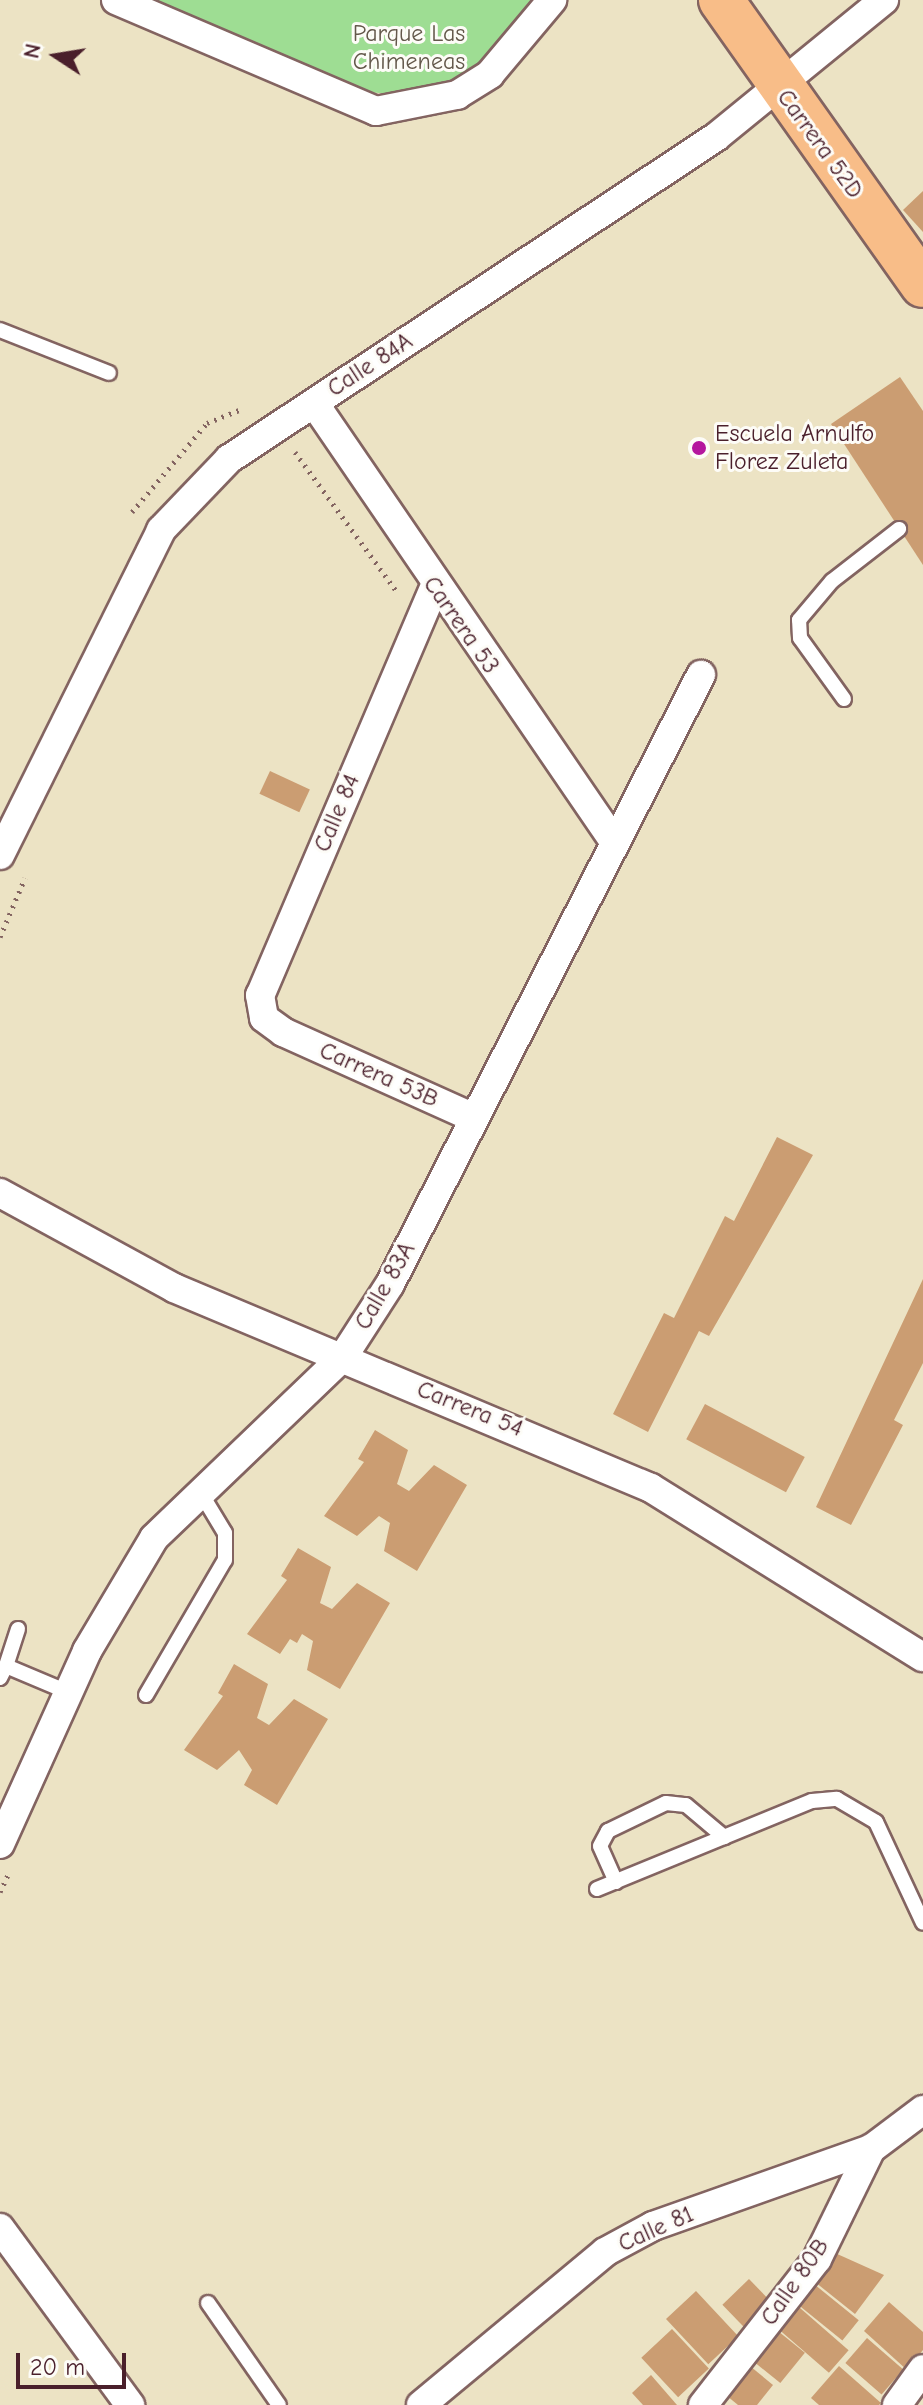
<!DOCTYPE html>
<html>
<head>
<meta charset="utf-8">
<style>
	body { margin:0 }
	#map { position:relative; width:923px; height:2405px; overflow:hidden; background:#ece3c4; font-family:"Comic Neue",sans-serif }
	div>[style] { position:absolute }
	.green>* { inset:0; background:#9edd93 }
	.building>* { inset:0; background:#cb9d72; transform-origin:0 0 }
	.path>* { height:5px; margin-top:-2.5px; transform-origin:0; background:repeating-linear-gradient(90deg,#836461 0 2px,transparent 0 8px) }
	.roads { filter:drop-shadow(2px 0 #836461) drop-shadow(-2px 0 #836461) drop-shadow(0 2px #836461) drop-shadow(0 -2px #836461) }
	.lane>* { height:14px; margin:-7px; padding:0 7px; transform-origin:7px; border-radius:7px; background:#fff }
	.street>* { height:28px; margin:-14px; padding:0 14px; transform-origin:14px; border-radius:14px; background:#fff }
	.primary>* { height:44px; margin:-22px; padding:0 22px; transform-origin:22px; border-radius:22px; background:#f8bd88 }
	.dots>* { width:22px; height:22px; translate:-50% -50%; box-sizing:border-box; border:4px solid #fdfcf7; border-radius:50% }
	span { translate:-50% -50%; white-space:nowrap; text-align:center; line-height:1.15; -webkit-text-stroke:6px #fdfcf7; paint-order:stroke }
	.park-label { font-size:24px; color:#63584a }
	.street-label { font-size:24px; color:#4a1f2b }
	.poi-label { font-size:24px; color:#4a1f2b }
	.left { translate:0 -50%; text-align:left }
	.north { position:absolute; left:16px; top:16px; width:80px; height:80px; -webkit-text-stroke:6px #fdfcf7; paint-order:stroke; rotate:282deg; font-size:22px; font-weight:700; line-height:32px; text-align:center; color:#4a1f2b }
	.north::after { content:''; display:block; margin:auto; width:28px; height:36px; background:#4a1f2b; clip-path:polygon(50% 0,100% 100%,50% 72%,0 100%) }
	.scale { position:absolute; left:16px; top:2353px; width:110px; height:36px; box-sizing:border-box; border:4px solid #4a1f2b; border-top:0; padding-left:10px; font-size:24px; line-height:28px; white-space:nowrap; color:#4a1f2b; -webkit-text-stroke:6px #fdfcf7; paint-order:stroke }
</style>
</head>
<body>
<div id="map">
	<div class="green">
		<i style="clip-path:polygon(151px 0,538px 0,469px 77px,419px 97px,369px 92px)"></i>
	</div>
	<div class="building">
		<i style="clip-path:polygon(923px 191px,923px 232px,903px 210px)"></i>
		<i style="clip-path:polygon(900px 377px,923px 411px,923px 565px,831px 424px)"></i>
		<i style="left:270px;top:771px;width:44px;height:25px;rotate:25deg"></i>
		<i style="clip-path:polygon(777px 1137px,813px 1155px,709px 1336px,699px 1331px,648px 1432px,613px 1414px,664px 1313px,674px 1318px,725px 1216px,734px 1221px)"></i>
		<i style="clip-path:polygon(923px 1279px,923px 1363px,894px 1420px,903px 1425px,851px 1525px,816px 1507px)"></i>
		<i style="left:705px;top:1404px;width:113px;height:40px;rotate:28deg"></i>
		<i style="clip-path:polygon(375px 1430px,408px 1450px,397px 1484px,409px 1491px,434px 1465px,467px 1485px,417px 1571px,384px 1551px,390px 1523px,379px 1516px,357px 1536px,324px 1516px,364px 1462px,358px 1459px)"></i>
		<i style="clip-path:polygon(298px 1548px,331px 1567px,320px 1603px,332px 1609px,357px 1583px,390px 1603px,340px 1689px,307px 1670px,313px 1641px,302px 1634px,297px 1643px,290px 1639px,280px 1654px,247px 1634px,287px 1580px,281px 1576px)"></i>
		<i style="clip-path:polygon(234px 1664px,268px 1684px,257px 1718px,269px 1725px,294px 1699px,328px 1719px,277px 1805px,244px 1785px,252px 1770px,239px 1750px,217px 1770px,184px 1750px,223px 1696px,218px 1693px)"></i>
		<i style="clip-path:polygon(835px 2253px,884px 2275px,855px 2314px,810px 2278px)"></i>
		<i style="left:749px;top:2279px;width:40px;height:37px;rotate:46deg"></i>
		<i style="left:809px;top:2280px;width:64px;height:26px;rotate:39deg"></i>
		<i style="left:696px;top:2291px;width:62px;height:41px;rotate:47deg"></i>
		<i style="left:792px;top:2301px;width:75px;height:30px;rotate:41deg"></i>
		<i style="clip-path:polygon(889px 2302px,923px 2332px,923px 2350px,907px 2370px,864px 2331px)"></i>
		<i style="left:773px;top:2327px;width:41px;height:39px;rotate:39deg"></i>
		<i style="left:672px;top:2329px;width:54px;height:42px;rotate:47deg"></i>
		<i style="left:867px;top:2338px;width:48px;height:33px;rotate:41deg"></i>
		<i style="clip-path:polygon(745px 2362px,773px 2385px,757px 2405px,738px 2405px,721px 2391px)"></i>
		<i style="clip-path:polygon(839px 2366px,881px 2403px,879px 2405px,819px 2405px,811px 2398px)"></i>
		<i style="clip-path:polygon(651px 2375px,677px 2405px,643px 2405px,632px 2393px)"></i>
	</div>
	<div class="path">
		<i style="left:295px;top:452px;width:175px;rotate:53.9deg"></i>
		<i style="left:132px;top:512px;width:116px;rotate:-49.9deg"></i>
		<i style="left:207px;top:423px;width:37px;rotate:-22deg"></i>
		<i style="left:0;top:937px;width:64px;rotate:-67deg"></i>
		<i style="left:0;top:1892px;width:19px;rotate:-65deg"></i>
	</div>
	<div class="roads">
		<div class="lane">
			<i style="left:0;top:330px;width:117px;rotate:21.5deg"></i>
			<i style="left:844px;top:699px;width:75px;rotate:-125.8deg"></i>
			<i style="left:800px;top:638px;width:18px;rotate:-93deg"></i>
			<i style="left:799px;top:620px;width:51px;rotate:-49.8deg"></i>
			<i style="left:832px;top:581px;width:85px;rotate:-37.8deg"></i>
			<i style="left:6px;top:1666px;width:39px;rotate:-72deg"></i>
			<i style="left:0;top:1678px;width:13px;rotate:-63deg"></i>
			<i style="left:6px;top:1666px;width:67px;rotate:22.8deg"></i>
			<i style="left:146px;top:1695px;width:156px;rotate:-59.7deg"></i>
			<i style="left:225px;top:1560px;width:27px;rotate:-90deg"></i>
			<i style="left:225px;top:1533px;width:50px;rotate:-121.2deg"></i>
			<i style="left:616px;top:1882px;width:39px;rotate:-114deg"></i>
			<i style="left:600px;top:1846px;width:17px;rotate:-62deg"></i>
			<i style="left:608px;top:1831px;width:64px;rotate:-25.8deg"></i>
			<i style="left:666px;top:1803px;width:20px;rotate:6deg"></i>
			<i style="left:686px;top:1805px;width:50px;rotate:40.1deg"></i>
			<i style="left:597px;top:1889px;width:232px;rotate:-22.3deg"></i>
			<i style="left:812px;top:1801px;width:25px;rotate:-5deg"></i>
			<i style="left:837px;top:1799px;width:45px;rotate:30.5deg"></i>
			<i style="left:876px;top:1822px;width:111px;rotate:65deg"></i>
			<i style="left:208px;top:2303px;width:124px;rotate:55.2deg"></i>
		</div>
		<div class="street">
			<i style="left:116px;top:0;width:283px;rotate:23.1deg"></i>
			<i style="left:376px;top:111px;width:83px;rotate:-11.2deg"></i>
			<i style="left:457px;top:95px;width:39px;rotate:-32deg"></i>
			<i style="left:490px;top:74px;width:97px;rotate:-50deg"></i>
			<i style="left:314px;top:403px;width:533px;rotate:55.62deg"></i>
			<i style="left:434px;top:588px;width:443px;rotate:113.1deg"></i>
			<i style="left:260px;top:995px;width:23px;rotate:80deg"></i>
			<i style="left:264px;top:1018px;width:24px;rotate:36deg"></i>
			<i style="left:283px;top:1032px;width:209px;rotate:24.2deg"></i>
			<i style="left:0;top:855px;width:363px;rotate:-63.6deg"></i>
			<i style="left:161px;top:530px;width:98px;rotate:-46.2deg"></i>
			<i style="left:229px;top:459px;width:584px;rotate:-33.47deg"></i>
			<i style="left:716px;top:137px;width:217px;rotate:-39.2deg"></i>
			<i style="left:0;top:1193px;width:198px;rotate:28.6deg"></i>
			<i style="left:174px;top:1288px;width:517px;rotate:22.75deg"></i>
			<i style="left:651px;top:1488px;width:320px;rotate:31.9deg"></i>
			<i style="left:0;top:1844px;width:212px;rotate:-65.7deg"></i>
			<i style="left:87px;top:1651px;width:131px;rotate:-59.3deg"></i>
			<i style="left:154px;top:1538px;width:262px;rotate:-43.8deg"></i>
			<i style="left:343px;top:1357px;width:87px;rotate:-57.2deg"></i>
			<i style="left:390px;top:1284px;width:684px;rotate:-62.95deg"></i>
			<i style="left:0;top:2228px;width:220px;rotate:53.7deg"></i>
			<i style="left:421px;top:2405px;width:239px;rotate:-39.7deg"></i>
			<i style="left:605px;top:2252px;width:55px;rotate:-28.4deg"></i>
			<i style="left:653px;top:2226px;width:231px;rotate:-19.5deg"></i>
			<i style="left:871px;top:2149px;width:65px;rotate:-36.9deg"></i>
			<i style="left:703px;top:2405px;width:185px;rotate:-52deg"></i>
			<i style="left:817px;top:2259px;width:123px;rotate:-63.9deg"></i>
			<i style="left:897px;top:2405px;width:44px;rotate:-54.2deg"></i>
		</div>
		<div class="primary">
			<i style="left:721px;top:0;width:349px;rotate:54.7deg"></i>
		</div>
	</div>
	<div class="dots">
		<i style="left:699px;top:448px;background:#b5179e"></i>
	</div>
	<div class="park-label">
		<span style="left:409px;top:48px">Parque Las<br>Chimeneas</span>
	</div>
	<div class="street-label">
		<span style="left:820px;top:144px;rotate:54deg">Carrera 52D</span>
		<span style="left:370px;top:365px;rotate:-33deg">Calle 84A</span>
		<span style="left:461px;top:625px;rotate:55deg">Carrera 53</span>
		<span style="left:337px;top:813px;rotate:-67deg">Calle 84</span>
		<span style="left:379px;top:1075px;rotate:24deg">Carrera 53B</span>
		<span style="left:385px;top:1286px;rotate:-60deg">Calle 83A</span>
		<span style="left:470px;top:1409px;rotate:22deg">Carrera 54</span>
		<span style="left:656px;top:2229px;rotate:-24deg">Calle 81</span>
		<span style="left:795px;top:2282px;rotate:-55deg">Calle 80B</span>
	</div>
	<div class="poi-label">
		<span class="left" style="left:715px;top:448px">Escuela Arnulfo<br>Florez Zuleta</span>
	</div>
	<div class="north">N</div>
	<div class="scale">20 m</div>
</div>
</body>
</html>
